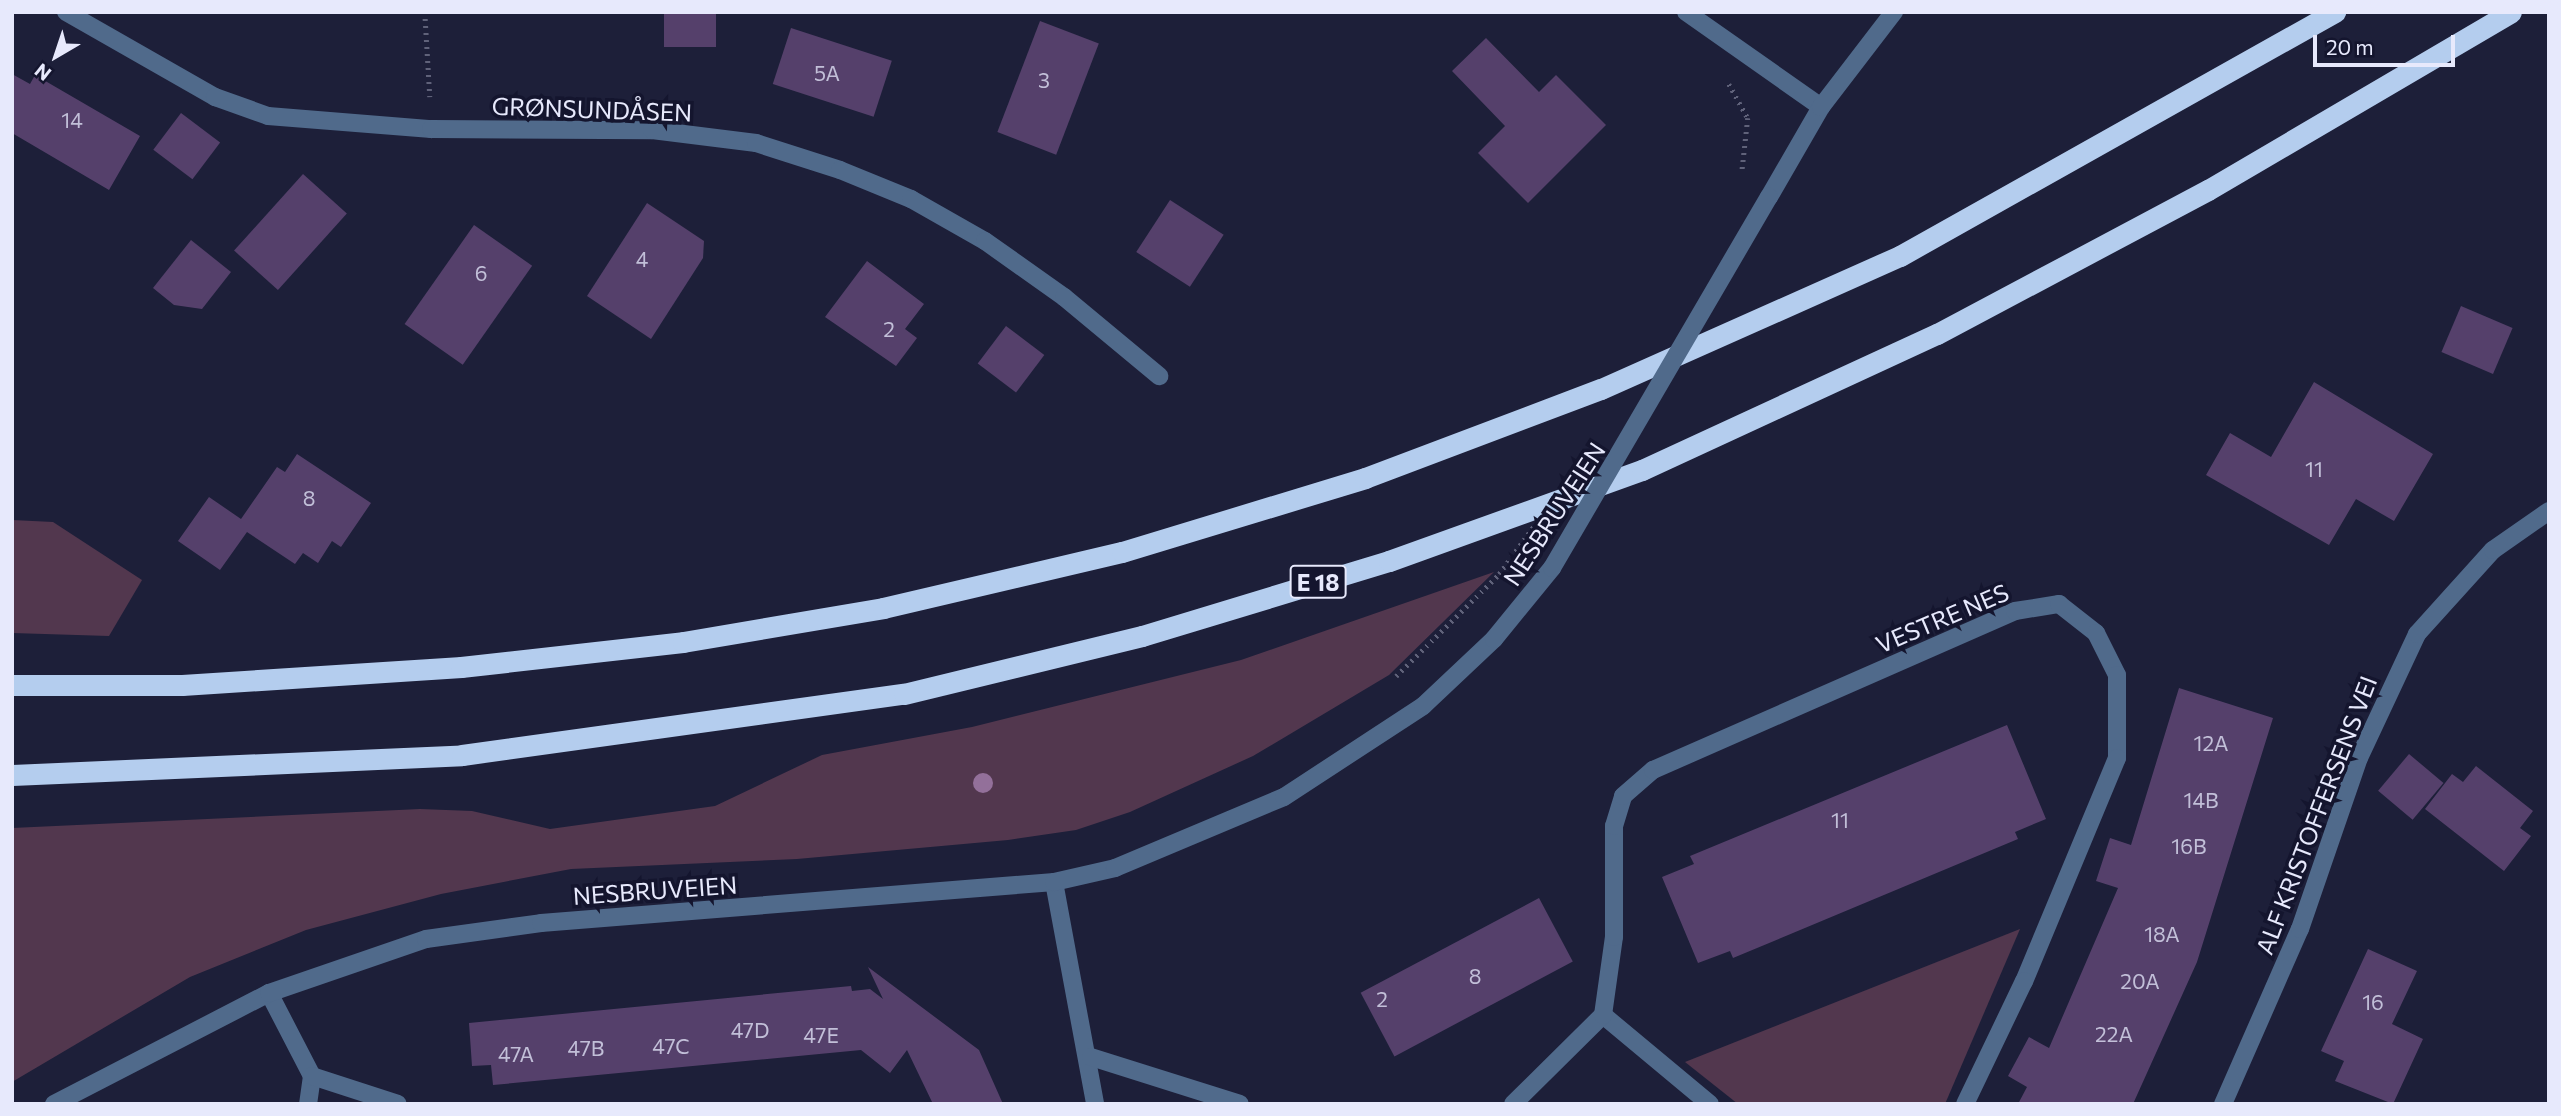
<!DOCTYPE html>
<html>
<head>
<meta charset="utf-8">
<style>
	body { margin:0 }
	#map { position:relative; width:2561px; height:1116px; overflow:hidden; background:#1d1f39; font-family:Commissioner,sans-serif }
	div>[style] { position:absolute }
	.green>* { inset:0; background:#52374e }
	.building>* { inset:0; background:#55406b; transform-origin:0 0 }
	.path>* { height:4.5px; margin-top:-2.25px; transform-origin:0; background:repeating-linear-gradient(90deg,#60627a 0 2px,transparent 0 7px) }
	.minor>* { height:18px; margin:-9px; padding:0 9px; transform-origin:9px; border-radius:9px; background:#506a8b }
	.tertiary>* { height:18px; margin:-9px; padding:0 9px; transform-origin:9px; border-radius:9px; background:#506a8b }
	.motorway>* { height:21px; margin:-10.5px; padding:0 10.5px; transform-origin:10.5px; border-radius:10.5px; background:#b4cdee }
	.path-bridge>* { height:4.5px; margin-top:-2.25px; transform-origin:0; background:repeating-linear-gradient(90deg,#60627a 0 2px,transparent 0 7px) }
	.tertiary-bridge>* { height:18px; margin:-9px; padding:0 9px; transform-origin:9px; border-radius:9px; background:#506a8b }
	.trees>* { width:20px; height:20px; margin:-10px; border-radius:50%; background:#93709a }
	span { translate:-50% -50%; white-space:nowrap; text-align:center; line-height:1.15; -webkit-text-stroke:7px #14152e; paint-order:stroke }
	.number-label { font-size:21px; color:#c2bfd8 }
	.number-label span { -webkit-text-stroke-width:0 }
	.shield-label span { padding:2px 5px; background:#14152e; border:2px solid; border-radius:5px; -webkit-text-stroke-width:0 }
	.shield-label { font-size:23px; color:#e7e9fc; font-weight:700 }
	.street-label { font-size:24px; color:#e7e9fc }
	.frame { position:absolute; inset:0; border:14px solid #e7e9fc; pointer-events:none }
	.north { position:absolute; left:21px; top:21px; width:70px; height:70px; -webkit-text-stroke:5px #14152e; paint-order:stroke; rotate:219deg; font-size:19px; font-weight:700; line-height:28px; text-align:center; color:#e7e9fc }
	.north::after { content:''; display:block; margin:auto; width:24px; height:32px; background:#e7e9fc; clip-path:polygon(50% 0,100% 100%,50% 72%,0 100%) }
	.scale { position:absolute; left:2313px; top:35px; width:142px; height:32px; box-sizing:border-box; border:4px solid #e7e9fc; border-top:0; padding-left:9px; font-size:21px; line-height:24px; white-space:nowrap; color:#e7e9fc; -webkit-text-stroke:5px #14152e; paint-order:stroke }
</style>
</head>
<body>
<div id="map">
	<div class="green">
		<i style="clip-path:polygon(12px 520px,53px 522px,142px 580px,109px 636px,12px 633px)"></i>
		<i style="clip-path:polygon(1494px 572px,1389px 675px,1253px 756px,1130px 812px,1076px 830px,1008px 840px,797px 859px,571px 869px,441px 894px,306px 930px,190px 977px,12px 1082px,12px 828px,420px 809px,472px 811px,550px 829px,715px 806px,822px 755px,972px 727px,1241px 660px)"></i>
		<i style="clip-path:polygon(2020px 929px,1945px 1104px,1738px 1104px,1685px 1062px)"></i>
	</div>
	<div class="building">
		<i style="left:664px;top:12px;width:52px;height:35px"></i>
		<i style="left:1040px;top:21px;width:63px;height:119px;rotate:21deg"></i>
		<i style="left:791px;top:28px;width:106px;height:59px;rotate:18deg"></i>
		<i style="clip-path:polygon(1486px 38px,1539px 92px,1556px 75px,1606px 125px,1528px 203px,1478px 153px,1505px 126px,1452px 71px)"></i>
		<i style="clip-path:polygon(12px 74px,30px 84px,35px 75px,140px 136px,109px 190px,12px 133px)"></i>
		<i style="left:181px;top:113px;width:49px;height:46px;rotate:37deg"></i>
		<i style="left:303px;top:174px;width:59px;height:103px;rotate:42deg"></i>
		<i style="left:1170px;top:200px;width:64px;height:62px;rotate:33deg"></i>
		<i style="clip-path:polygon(647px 203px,704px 241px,703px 258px,651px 339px,587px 296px)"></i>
		<i style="left:474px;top:225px;width:71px;height:121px;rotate:35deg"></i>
		<i style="clip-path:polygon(191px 240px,231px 272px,202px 309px,174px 305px,153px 288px)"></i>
		<i style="clip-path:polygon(867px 261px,924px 304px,905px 329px,917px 338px,896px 366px,825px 317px)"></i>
		<i style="left:2461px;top:306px;width:56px;height:50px;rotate:23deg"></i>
		<i style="left:1006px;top:326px;width:48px;height:47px;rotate:37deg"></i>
		<i style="clip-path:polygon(2314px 382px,2433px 454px,2394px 521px,2356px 499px,2329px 545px,2206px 475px,2230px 433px,2271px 457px)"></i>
		<i style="clip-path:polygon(297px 454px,371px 503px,341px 547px,332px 541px,318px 563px,303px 553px,295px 564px,247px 532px,220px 570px,178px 541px,209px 497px,241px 519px,277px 467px,285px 472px)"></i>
		<i style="clip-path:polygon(2179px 688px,2273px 718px,2197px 962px,2133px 1104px,2018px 1104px,2027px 1087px,2008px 1076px,2029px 1037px,2049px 1048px,2118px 888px,2096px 881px,2110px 838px,2131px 845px)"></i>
		<i style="clip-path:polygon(2007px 725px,2046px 819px,2015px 832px,2018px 839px,1733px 958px,1730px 951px,1698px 963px,1662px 877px,1694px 864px,1690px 856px)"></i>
		<i style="left:2409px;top:754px;width:45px;height:48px;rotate:40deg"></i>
		<i style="clip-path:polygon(2476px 766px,2533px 811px,2520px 828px,2531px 836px,2504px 871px,2425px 809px,2452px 774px,2463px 782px)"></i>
		<i style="left:1539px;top:898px;width:72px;height:202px;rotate:62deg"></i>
		<i style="clip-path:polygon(2368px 949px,2417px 971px,2392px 1024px,2423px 1039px,2393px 1104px,2335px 1081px,2344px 1061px,2321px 1051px)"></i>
		<i style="clip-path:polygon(868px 967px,979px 1050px,1003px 1104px,933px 1104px,907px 1050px,890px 1073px,861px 1050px,493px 1085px,491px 1065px,472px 1066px,469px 1023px,851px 986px,852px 991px,870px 989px,883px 999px)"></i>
	</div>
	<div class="path">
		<i style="left:425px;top:12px;width:85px;rotate:86.6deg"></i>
		<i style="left:1729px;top:84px;width:39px;rotate:61deg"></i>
		<i style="left:1748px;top:118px;width:54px;rotate:96.3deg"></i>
	</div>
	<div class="minor">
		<i style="left:66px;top:12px;width:172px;rotate:29.7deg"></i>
		<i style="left:215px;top:97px;width:56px;rotate:19.7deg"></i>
		<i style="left:268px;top:116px;width:164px;rotate:4.6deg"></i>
		<i style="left:431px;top:129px;width:221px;rotate:0.3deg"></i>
		<i style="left:652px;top:130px;width:105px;rotate:7.1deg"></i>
		<i style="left:756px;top:143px;width:88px;rotate:17.8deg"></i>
		<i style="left:840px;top:170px;width:77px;rotate:22.2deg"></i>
		<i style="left:911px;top:199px;width:85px;rotate:29.6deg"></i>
		<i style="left:985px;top:241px;width:97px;rotate:35.3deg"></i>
		<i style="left:1064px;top:297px;width:124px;rotate:39.7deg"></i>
		<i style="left:1686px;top:12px;width:165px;rotate:35.1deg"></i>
		<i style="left:1054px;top:882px;width:226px;rotate:79.5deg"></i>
		<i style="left:269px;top:993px;width:93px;rotate:62.6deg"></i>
		<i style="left:312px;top:1076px;width:28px;rotate:98deg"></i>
		<i style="left:1603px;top:1015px;width:139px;rotate:39.8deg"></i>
		<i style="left:1091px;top:1057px;width:156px;rotate:17.5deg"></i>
		<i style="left:312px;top:1076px;width:90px;rotate:18deg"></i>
		<i style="left:1513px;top:1104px;width:127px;rotate:-44.7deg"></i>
		<i style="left:1603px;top:1015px;width:79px;rotate:-82deg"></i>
		<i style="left:1614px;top:937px;width:111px;rotate:-90deg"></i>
		<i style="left:1614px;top:826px;width:31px;rotate:-73deg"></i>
		<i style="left:1623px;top:796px;width:40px;rotate:-41deg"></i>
		<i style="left:1653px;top:770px;width:395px;rotate:-23.7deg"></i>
		<i style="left:2015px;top:611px;width:45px;rotate:-9deg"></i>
		<i style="left:2059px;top:604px;width:47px;rotate:38.1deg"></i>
		<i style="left:2096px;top:633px;width:47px;rotate:63.4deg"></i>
		<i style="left:2117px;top:675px;width:83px;rotate:90deg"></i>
		<i style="left:2117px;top:758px;width:242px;rotate:112.6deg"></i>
		<i style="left:2024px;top:981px;width:136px;rotate:115.6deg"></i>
		<i style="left:2223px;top:1104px;width:191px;rotate:-66.3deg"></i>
		<i style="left:2300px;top:929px;width:181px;rotate:-71deg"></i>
		<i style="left:2359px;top:758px;width:137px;rotate:-64.9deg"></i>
		<i style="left:2417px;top:634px;width:113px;rotate:-47.9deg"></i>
		<i style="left:2493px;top:550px;width:68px;rotate:-34.9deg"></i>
	</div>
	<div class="tertiary">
		<i style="left:1769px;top:197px;width:104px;rotate:-60deg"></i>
		<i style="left:1821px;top:107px;width:120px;rotate:-52.5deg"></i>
		<i style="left:54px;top:1104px;width:242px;rotate:-27.3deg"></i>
		<i style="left:269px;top:993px;width:166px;rotate:-19deg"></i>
		<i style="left:426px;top:939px;width:116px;rotate:-7.9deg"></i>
		<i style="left:541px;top:923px;width:515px;rotate:-4.57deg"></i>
		<i style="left:1054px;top:882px;width:63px;rotate:-12.9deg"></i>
		<i style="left:1115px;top:868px;width:183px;rotate:-22.8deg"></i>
		<i style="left:1284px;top:797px;width:166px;rotate:-33.2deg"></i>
	</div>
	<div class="motorway">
		<i style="left:12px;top:685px;width:170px"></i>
		<i style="left:182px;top:685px;width:280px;rotate:-3.7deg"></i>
		<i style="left:461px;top:667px;width:223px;rotate:-6.4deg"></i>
		<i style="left:683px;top:642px;width:203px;rotate:-9.6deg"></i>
		<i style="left:883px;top:608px;width:245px;rotate:-13.2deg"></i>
		<i style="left:1122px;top:552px;width:254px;rotate:-16.9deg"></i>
		<i style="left:1365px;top:478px;width:252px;rotate:-20.7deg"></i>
		<i style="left:1601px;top:389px;width:327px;rotate:-24deg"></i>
		<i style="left:1900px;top:256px;width:499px;rotate:-29.3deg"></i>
		<i style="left:12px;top:775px;width:450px;rotate:-2.5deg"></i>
		<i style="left:462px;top:755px;width:446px;rotate:-7.9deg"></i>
		<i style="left:904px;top:694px;width:245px;rotate:-13.7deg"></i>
		<i style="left:1142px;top:636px;width:258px;rotate:-16.9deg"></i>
		<i style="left:1389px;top:561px;width:269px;rotate:-19.8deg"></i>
		<i style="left:1642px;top:470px;width:325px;rotate:-24.8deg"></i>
		<i style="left:1937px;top:334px;width:307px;rotate:-28deg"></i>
		<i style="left:2208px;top:190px;width:351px;rotate:-30.4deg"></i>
	</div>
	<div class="path-bridge">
		<i style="left:1396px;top:676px;width:145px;rotate:-44.7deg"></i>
		<i style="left:1499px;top:574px;width:63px;rotate:-54deg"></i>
	</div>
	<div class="tertiary-bridge">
		<i style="left:1423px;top:706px;width:98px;rotate:-43.3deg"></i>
		<i style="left:1494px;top:639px;width:92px;rotate:-50.8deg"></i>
		<i style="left:1552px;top:568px;width:430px;rotate:-59.7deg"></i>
	</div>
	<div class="trees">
		<i style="left:983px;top:783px"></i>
	</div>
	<div class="number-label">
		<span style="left:827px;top:73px">5A</span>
		<span style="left:1044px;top:80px">3</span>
		<span style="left:72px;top:120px">14</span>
		<span style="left:642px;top:259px">4</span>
		<span style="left:481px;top:273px">6</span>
		<span style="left:889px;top:329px">2</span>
		<span style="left:2314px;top:469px">11</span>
		<span style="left:309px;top:498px">8</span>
		<span style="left:2211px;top:743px">12A</span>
		<span style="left:2201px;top:800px">14B</span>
		<span style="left:1840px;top:820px">11</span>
		<span style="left:2189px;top:846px">16B</span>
		<span style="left:2162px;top:934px">18A</span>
		<span style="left:1475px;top:976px">8</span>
		<span style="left:2140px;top:981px">20A</span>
		<span style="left:1382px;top:999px">2</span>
		<span style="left:2373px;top:1002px">16</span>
		<span style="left:750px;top:1030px">47D</span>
		<span style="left:2114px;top:1034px">22A</span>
		<span style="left:821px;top:1035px">47E</span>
		<span style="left:671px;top:1046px">47C</span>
		<span style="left:586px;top:1048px">47B</span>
		<span style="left:516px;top:1054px">47A</span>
	</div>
	<div class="shield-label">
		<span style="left:1318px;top:582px">E 18</span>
	</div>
	<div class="street-label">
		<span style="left:592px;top:109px;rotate:2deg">GRØNSUNDÅSEN</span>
		<span style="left:1554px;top:514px;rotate:-57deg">NESBRUVEIEN</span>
		<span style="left:1942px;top:618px;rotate:-23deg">VESTRE NES</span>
		<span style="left:2316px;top:815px;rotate:-69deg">ALF KRISTOFFERSENS VEI</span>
		<span style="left:655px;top:890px;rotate:-4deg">NESBRUVEIEN</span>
	</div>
	<div class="frame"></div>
	<div class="north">N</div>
	<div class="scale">20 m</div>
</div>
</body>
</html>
